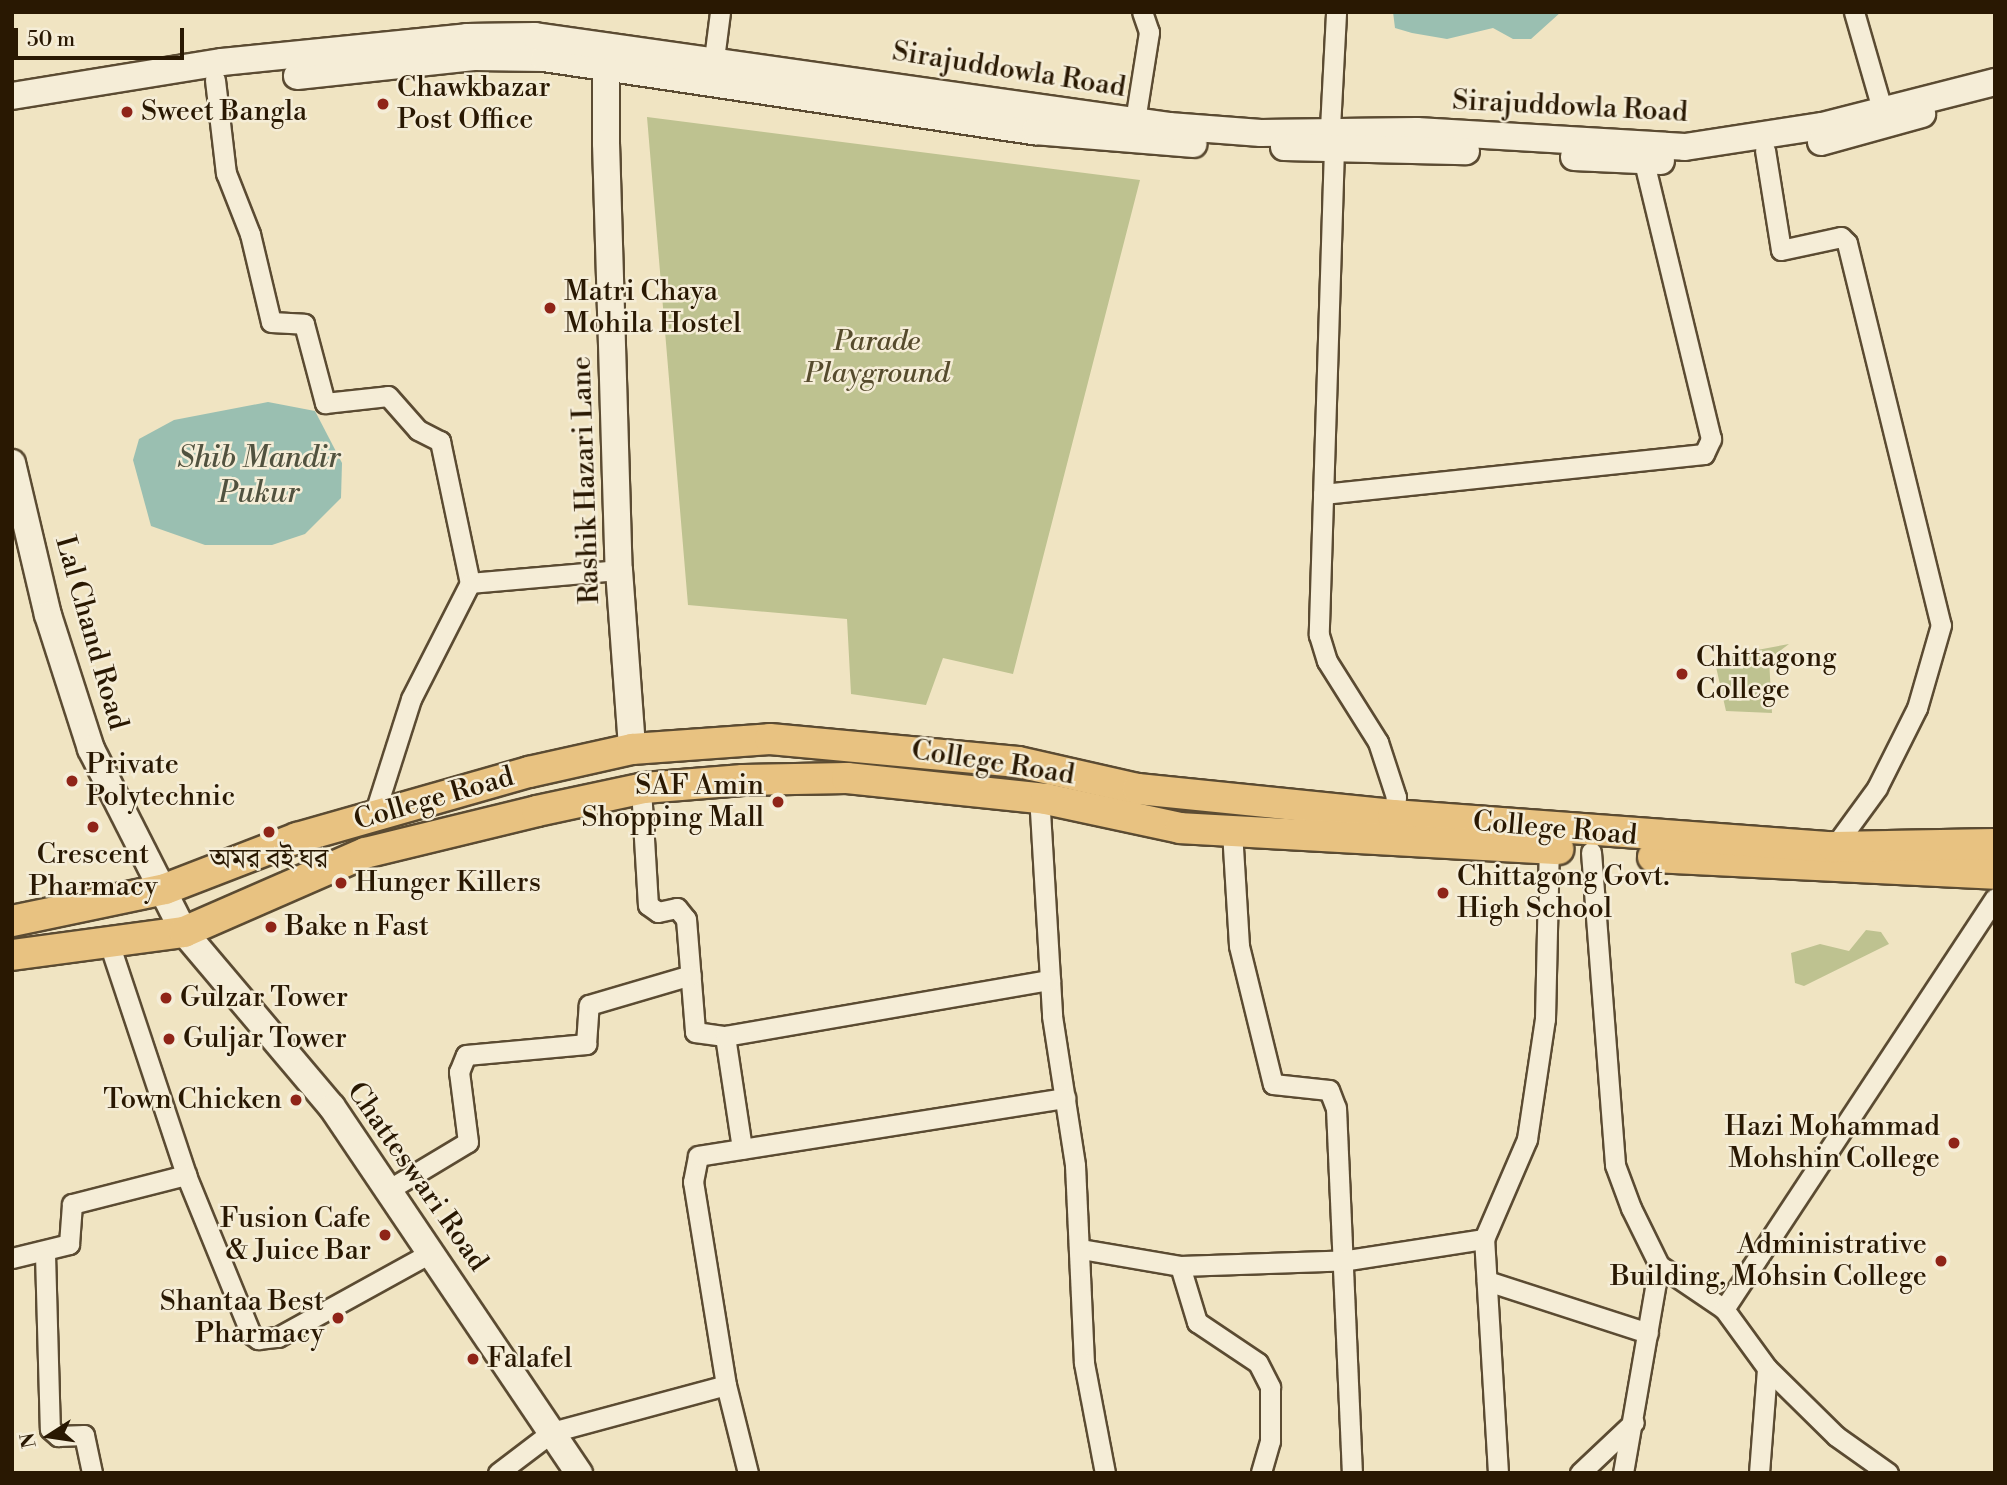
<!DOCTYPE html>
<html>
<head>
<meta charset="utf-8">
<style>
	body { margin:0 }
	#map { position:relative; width:2007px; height:1485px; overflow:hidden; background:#f0e4c2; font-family:"Libre Bodoni","Noto Serif Bengali",serif }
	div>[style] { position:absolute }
	.green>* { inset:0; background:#bec290 }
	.water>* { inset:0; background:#9abfb1 }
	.roads { filter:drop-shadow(2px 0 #5b4b32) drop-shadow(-2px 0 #5b4b32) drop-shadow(0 2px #5b4b32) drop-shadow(0 -2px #5b4b32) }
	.street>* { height:19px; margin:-9.5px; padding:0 9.5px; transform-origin:9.5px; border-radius:9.5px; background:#f5edd7 }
	.secondary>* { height:26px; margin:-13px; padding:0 13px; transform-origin:13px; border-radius:13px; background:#f5edd7 }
	.primary>* { height:30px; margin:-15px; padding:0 15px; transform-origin:15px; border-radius:15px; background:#e8c281 }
	.dots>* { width:19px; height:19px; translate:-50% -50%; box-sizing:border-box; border:4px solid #f5edd7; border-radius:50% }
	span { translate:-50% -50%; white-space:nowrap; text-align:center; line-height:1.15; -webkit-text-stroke:5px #f5edd7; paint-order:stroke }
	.street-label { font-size:28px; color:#291802 }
	.poi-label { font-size:28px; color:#291802 }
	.left { translate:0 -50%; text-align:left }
	.right { translate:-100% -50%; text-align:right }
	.park-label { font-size:28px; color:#564b2d; font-style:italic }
	.water-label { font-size:30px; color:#51523f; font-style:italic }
	.frame { position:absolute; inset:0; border:14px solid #291802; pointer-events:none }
	.north { position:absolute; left:14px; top:1401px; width:70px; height:70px; -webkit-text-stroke:5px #f5edd7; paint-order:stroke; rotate:258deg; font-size:19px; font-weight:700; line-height:28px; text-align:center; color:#291802 }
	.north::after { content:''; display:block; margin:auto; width:24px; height:32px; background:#291802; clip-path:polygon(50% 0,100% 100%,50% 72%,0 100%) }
	.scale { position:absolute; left:14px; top:28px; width:170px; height:32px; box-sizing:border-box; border:4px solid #291802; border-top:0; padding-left:9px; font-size:21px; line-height:24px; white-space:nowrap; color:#291802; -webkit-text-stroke:5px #f5edd7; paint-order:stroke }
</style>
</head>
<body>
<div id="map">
	<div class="green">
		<i style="clip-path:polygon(647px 117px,1140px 180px,1013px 674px,943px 658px,926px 705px,851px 694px,847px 619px,688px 605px)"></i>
		<i style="clip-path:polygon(1789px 644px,1769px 659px,1772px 713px,1726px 711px,1714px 658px)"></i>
		<i style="clip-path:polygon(1866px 930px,1881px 932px,1889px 944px,1804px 986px,1795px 983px,1791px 953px,1820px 944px,1849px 951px)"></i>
	</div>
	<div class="water">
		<i style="clip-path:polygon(1393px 12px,1561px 12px,1531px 39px,1513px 39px,1493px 28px,1447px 39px,1412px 33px,1395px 28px)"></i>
		<i style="clip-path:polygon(268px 402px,315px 411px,342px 463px,341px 498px,305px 534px,272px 545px,205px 545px,151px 526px,133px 460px,139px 439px,174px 420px)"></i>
	</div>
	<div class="roads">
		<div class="street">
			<i style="left:1854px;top:12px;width:101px;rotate:73.9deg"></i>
			<i style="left:714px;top:59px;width:47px;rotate:-82.7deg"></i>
			<i style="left:215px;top:80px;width:94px;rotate:83.3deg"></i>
			<i style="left:226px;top:173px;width:66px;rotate:68.5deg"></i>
			<i style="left:250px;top:234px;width:90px;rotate:76.6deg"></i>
			<i style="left:271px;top:322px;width:33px;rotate:3deg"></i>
			<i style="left:304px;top:324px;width:82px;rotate:75.1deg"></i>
			<i style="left:325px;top:403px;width:63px;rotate:-6.3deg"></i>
			<i style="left:388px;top:396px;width:45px;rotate:48.6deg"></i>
			<i style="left:418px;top:430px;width:25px;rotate:27deg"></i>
			<i style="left:440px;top:441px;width:145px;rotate:78.1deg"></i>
			<i style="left:470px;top:583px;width:130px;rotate:117deg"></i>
			<i style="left:411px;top:699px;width:122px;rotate:107.7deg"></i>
			<i style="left:1137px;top:108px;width:77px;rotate:-81deg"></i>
			<i style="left:1149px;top:32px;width:21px;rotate:-109deg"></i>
			<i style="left:1330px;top:128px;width:116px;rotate:-87deg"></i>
			<i style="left:1334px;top:148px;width:487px;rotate:91.8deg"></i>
			<i style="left:1319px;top:635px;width:27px;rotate:73deg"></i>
			<i style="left:1327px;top:661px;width:96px;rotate:57.8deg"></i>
			<i style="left:1378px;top:742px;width:58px;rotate:71.9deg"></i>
			<i style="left:1396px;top:797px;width:18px;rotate:99deg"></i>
			<i style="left:1765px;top:150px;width:101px;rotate:80.9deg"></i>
			<i style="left:1781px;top:250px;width:61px;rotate:-12.2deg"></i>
			<i style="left:1841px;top:237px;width:8px;rotate:45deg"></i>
			<i style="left:1847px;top:243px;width:393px;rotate:76.2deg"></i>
			<i style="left:1941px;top:625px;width:86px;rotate:106.1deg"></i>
			<i style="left:1917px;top:708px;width:89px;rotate:116.6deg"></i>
			<i style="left:1877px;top:788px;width:73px;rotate:126.1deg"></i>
			<i style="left:1323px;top:494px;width:383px;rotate:-6deg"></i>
			<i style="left:1704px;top:454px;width:17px;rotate:-65deg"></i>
			<i style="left:1711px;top:439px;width:285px;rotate:-103.6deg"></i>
			<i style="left:470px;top:583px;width:150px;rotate:-5deg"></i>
			<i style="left:641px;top:788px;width:117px;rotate:86.6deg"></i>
			<i style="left:648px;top:905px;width:12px;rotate:35deg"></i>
			<i style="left:658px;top:912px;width:19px;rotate:-12deg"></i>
			<i style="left:677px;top:908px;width:14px;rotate:51deg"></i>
			<i style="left:686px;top:919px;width:113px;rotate:85.4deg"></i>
			<i style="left:695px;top:1032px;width:30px;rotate:8deg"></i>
			<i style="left:725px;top:1036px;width:114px;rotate:81.4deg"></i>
			<i style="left:1046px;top:799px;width:13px;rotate:117deg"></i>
			<i style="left:1040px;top:811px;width:205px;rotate:86.6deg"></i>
			<i style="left:1052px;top:1016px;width:151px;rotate:81.2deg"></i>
			<i style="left:1075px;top:1165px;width:198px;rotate:87.4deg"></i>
			<i style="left:1084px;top:1363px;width:112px;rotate:79.2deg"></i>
			<i style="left:1232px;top:831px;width:115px;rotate:86.5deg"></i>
			<i style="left:1239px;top:946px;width:142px;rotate:76.2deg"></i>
			<i style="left:1273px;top:1084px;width:56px;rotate:6.1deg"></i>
			<i style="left:1329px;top:1090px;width:19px;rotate:69deg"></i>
			<i style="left:1336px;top:1108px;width:365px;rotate:87.5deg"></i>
			<i style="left:1591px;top:852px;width:314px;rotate:85.6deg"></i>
			<i style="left:1615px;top:1165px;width:46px;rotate:69.6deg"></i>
			<i style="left:1631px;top:1208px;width:64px;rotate:63.8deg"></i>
			<i style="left:1659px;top:1265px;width:78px;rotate:34.1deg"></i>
			<i style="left:1724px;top:1309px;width:73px;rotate:53.9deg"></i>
			<i style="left:1767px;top:1368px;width:97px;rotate:44.6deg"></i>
			<i style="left:1836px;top:1436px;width:64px;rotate:35.4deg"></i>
			<i style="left:108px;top:940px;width:248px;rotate:71.6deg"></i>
			<i style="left:186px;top:1175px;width:172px;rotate:67.8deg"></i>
			<i style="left:251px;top:1334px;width:9px;rotate:36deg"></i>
			<i style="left:258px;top:1339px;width:20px;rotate:-6deg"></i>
			<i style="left:278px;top:1337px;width:176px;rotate:-28.9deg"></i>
			<i style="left:725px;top:1036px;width:330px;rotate:-9.8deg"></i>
			<i style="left:388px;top:1190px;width:93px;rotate:-31deg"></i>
			<i style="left:468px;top:1142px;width:71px;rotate:-97.3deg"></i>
			<i style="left:459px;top:1072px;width:18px;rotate:-68deg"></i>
			<i style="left:466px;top:1055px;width:121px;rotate:-5.2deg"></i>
			<i style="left:586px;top:1044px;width:39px;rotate:-86deg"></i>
			<i style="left:589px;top:1005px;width:106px;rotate:-16.4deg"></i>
			<i style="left:1081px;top:1249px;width:100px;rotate:9.7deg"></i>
			<i style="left:1180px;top:1266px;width:168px;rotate:-2deg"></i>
			<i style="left:1348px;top:1260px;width:138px;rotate:-8.8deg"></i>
			<i style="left:45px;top:1254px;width:175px;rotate:88.4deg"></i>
			<i style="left:50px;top:1429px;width:11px;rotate:41deg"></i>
			<i style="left:58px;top:1436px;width:26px;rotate:-2deg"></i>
			<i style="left:84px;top:1435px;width:39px;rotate:78deg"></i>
			<i style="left:12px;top:1258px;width:59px;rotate:-13.8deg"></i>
			<i style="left:69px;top:1244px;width:40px;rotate:-85.7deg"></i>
			<i style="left:72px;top:1204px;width:118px;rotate:-14.3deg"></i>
			<i style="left:1180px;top:1266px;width:59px;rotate:73.1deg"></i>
			<i style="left:1197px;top:1322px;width:73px;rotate:33.9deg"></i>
			<i style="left:1258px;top:1363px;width:27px;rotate:63deg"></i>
			<i style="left:1270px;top:1387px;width:54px;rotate:90deg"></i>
			<i style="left:1270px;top:1441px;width:33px;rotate:106deg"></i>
			<i style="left:1487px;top:1281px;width:169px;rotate:17.9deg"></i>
			<i style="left:1724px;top:1309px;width:492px;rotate:-56.6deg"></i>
			<i style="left:498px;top:1473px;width:68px;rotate:-37.2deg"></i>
			<i style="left:552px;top:1432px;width:180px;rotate:-15.1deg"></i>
			<i style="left:748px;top:1473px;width:91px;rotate:-104deg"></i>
			<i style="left:726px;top:1385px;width:206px;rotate:-99.2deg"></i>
			<i style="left:693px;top:1182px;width:26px;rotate:-79deg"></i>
			<i style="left:698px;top:1156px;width:372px;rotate:-9deg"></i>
			<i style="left:1498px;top:1473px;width:234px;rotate:-93.4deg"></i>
			<i style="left:1484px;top:1239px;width:109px;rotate:-66.7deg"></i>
			<i style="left:1527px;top:1139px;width:121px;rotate:-81.5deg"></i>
			<i style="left:1545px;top:1019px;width:171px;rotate:-88.7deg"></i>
			<i style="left:1580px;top:1473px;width:74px;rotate:-43.4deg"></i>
			<i style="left:1623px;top:1473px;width:211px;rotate:-80.2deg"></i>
			<i style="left:1759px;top:1473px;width:105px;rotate:-85.6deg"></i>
		</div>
		<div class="secondary">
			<i style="left:613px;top:52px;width:16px;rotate:117deg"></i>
			<i style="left:606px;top:66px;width:77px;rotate:90deg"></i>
			<i style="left:606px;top:143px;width:427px;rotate:88.3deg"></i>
			<i style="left:619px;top:570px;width:179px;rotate:85.8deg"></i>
			<i style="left:297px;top:76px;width:180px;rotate:-6.1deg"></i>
			<i style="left:476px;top:57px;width:68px;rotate:0.8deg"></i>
			<i style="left:544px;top:58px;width:496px;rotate:8.5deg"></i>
			<i style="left:1035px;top:131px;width:159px;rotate:4.7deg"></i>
			<i style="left:12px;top:96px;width:213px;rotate:-9.2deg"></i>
			<i style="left:222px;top:62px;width:246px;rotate:-5.8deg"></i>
			<i style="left:467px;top:37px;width:68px;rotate:-0.8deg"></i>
			<i style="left:535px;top:36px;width:640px;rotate:8.08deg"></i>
			<i style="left:1169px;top:126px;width:92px;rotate:4.4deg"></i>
			<i style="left:1261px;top:133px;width:156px;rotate:-0.7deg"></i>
			<i style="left:1417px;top:131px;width:268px;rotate:3.4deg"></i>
			<i style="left:1685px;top:147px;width:139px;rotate:-8.7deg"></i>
			<i style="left:1822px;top:126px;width:179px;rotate:-14.3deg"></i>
			<i style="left:1821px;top:142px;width:105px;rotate:-15.5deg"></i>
			<i style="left:1284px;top:147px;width:182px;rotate:1.3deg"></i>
			<i style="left:1574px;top:157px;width:87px;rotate:2.6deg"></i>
			<i style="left:12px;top:463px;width:156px;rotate:76.7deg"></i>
			<i style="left:48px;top:615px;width:141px;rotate:72.2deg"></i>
			<i style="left:91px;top:749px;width:205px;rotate:63.1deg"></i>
			<i style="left:184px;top:932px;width:229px;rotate:49.8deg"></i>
			<i style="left:332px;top:1107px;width:442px;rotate:56deg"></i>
		</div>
		<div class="primary">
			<i style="left:1653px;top:857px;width:342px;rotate:2.8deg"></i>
			<i style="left:12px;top:921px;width:156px;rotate:-11.8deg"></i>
			<i style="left:165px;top:889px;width:142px;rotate:-21.1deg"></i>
			<i style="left:297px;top:838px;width:241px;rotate:-15.9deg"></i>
			<i style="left:529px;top:772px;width:106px;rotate:-12.6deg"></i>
			<i style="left:632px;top:749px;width:138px;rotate:-4.1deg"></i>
			<i style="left:770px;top:739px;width:249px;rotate:5.3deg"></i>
			<i style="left:1018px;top:762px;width:123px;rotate:12.7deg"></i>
			<i style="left:1138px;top:789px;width:256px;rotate:5.8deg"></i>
			<i style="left:1393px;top:815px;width:442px;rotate:4.2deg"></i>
			<i style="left:1834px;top:847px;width:161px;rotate:-1.1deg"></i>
			<i style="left:12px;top:955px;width:174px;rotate:-7.6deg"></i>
			<i style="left:184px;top:932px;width:197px;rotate:-23.6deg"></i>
			<i style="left:365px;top:853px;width:177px;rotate:-13.7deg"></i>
			<i style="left:537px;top:811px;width:109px;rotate:-12.1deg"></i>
			<i style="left:644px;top:788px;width:99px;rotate:-4.6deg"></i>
			<i style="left:743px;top:780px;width:104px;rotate:-1.1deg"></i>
			<i style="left:847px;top:778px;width:200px;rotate:6deg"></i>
			<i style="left:1046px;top:799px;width:137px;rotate:12.2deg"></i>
			<i style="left:1180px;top:828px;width:379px;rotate:3.2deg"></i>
		</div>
	</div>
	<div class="dots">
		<i style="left:383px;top:104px;background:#8f2418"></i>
		<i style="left:127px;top:112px;background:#8f2418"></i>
		<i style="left:550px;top:308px;background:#8f2418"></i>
		<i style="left:1682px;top:674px;background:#8f2418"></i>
		<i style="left:72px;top:781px;background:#8f2418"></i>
		<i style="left:778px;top:802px;background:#8f2418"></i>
		<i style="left:93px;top:827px;background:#8f2418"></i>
		<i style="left:269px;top:832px;background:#8f2418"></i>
		<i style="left:341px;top:883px;background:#8f2418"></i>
		<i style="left:1443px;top:893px;background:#8f2418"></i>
		<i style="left:271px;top:927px;background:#8f2418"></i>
		<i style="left:166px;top:998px;background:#8f2418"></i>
		<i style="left:169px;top:1039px;background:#8f2418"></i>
		<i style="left:296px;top:1100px;background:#8f2418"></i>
		<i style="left:1954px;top:1143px;background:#8f2418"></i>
		<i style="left:385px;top:1235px;background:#8f2418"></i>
		<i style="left:1941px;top:1261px;background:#8f2418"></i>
		<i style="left:338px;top:1318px;background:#8f2418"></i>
		<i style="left:473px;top:1359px;background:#8f2418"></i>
	</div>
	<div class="street-label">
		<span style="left:1009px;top:70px;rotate:9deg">Sirajuddowla Road</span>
		<span style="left:1570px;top:107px;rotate:3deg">Sirajuddowla Road</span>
		<span style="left:586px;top:480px;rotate:-92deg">Rashik Hazari Lane</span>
		<span style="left:91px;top:633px;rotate:74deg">Lal Chand Road</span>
		<span style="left:993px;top:763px;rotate:9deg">College Road</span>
		<span style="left:434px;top:799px;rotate:-16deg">College Road</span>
		<span style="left:1555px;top:829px;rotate:5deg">College Road</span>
		<span style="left:417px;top:1177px;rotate:55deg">Chatteswari Road</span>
	</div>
	<div class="poi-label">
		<span class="left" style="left:397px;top:104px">Chawkbazar<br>Post Office</span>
		<span class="left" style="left:141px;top:112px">Sweet Bangla</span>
		<span class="left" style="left:564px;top:308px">Matri Chaya<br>Mohila Hostel</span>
		<span class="left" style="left:1696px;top:674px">Chittagong<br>College</span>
		<span class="left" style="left:86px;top:781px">Private<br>Polytechnic</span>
		<span class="right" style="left:764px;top:802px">SAF Amin<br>Shopping Mall</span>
		<span style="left:93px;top:871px">Crescent<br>Pharmacy</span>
		<span style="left:269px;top:860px">অমর বই ঘর</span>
		<span class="left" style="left:1457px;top:893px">Chittagong Govt.<br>High School</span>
		<span class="left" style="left:355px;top:883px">Hunger Killers</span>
		<span class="left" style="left:285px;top:927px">Bake n Fast</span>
		<span class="left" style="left:180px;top:998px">Gulzar Tower</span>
		<span class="left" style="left:183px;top:1039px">Guljar Tower</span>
		<span class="right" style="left:282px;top:1100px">Town Chicken</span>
		<span class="right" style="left:1940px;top:1143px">Hazi Mohammad<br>Mohshin College</span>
		<span class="right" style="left:371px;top:1235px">Fusion Cafe<br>&amp; Juice Bar</span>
		<span class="right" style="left:1927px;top:1261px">Administrative<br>Building, Mohsin College</span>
		<span class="right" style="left:324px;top:1318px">Shantaa Best<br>Pharmacy</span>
		<span class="left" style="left:487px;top:1359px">Falafel</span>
	</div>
	<div class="park-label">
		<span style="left:877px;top:358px">Parade<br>Playground</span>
	</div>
	<div class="water-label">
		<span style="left:259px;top:475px">Shib Mandir<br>Pukur</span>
	</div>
	<div class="frame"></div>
	<div class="north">N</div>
	<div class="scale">50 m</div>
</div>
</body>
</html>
